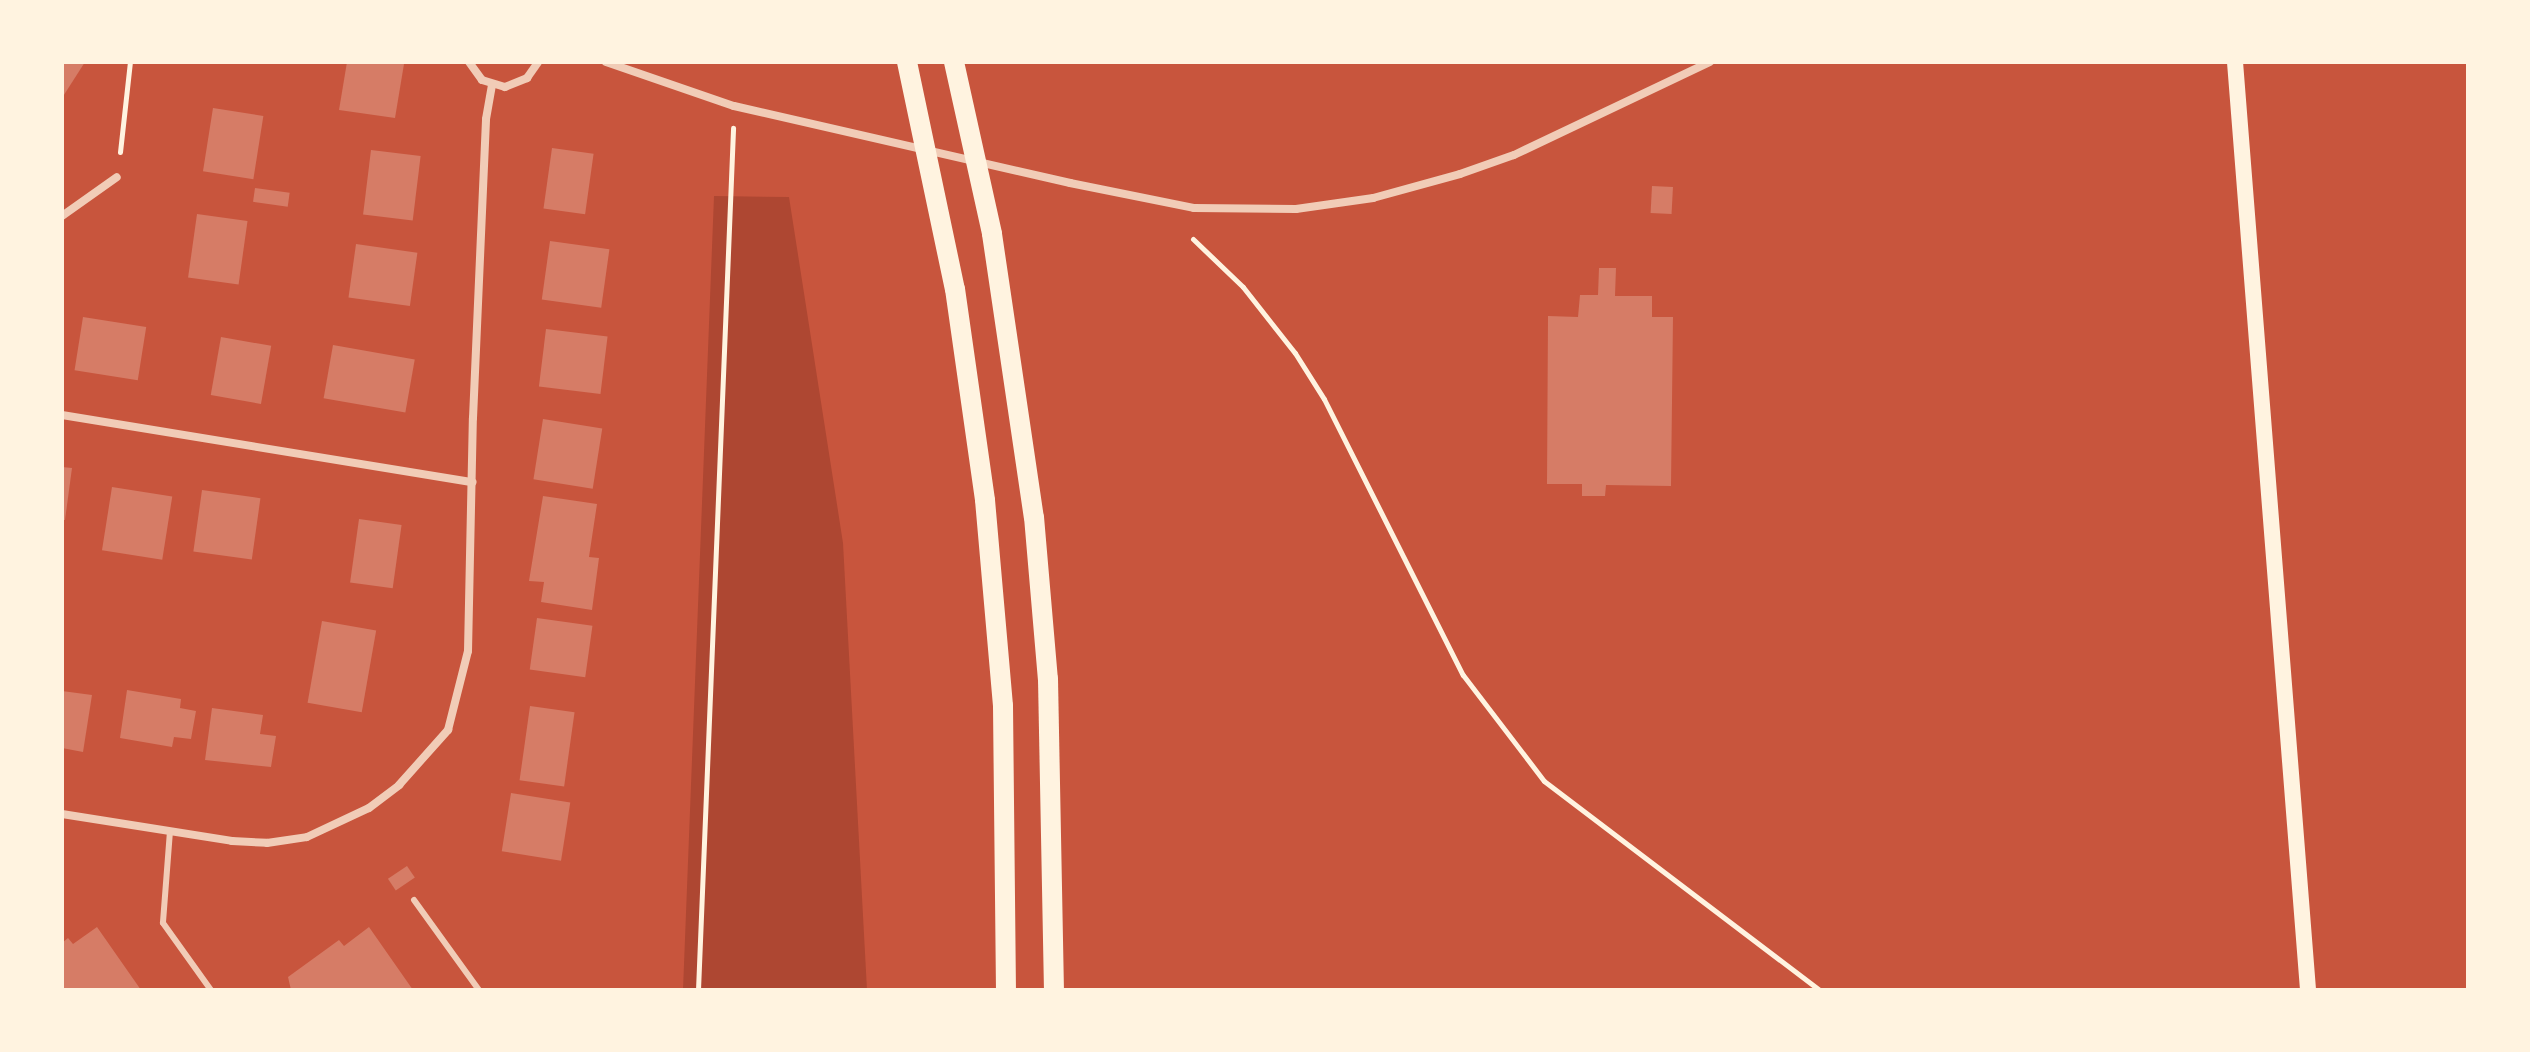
<!DOCTYPE html>
<html>
<head>
<meta charset="utf-8">
<style>
	body { margin:0 }
	#map { position:relative; width:2530px; height:1052px; overflow:hidden; background:#c8553d; font-family:"PT Sans Narrow",sans-serif }
	div>[style] { position:absolute }
	.green>* { inset:0; background:#ae4732 }
	.building>* { inset:0; background:#d67c66; transform-origin:0 0 }
	.path>* { height:5px; margin:-2.5px; padding:0 2.5px; transform-origin:2.5px; border-radius:2.5px; background:#fff3e0 }
	.service>* { height:6px; margin:-3px; padding:0 3px; transform-origin:3px; border-radius:3px; background:#f1ccb7 }
	.minor>* { height:8px; margin:-4px; padding:0 4px; transform-origin:4px; border-radius:4px; background:#f1ccb7 }
	.secondary>* { height:16px; margin:-8px; padding:0 8px; transform-origin:8px; border-radius:8px; background:#fff3e0 }
	.primary>* { height:20px; margin:-10px; padding:0 10px; transform-origin:10px; border-radius:10px; background:#fff3e0 }
	span { translate:-50% -50%; white-space:nowrap; text-align:center; line-height:1.15; -webkit-text-stroke:6px #fff3e0; paint-order:stroke }
	.frame { position:absolute; inset:0; border:64px solid #fff3e0; pointer-events:none }
</style>
</head>
<body>
<div id="map">
	<div class="green">
		<i style="clip-path:polygon(714px 196px,789px 197px,843px 543px,867px 990px,683px 990px)"></i>
	</div>
	<div class="building">
		<i style="clip-path:polygon(62px 62px,85px 62px,62px 98px)"></i>
		<i style="clip-path:polygon(347px 62px,404px 64px,395px 118px,339px 110px)"></i>
		<i style="left:213px;top:108px;width:51px;height:64px;rotate:9deg"></i>
		<i style="left:552px;top:148px;width:42px;height:61px;rotate:8deg"></i>
		<i style="left:371px;top:150px;width:50px;height:65px;rotate:7deg"></i>
		<i style="left:1652px;top:186px;width:21px;height:27px;rotate:3deg"></i>
		<i style="left:255px;top:188px;width:35px;height:14px;rotate:8deg"></i>
		<i style="left:197px;top:214px;width:51px;height:64px;rotate:8deg"></i>
		<i style="left:550px;top:241px;width:60px;height:59px;rotate:8deg"></i>
		<i style="left:356px;top:244px;width:62px;height:54px;rotate:8deg"></i>
		<i style="clip-path:polygon(1599px 268px,1616px 268px,1615px 296px,1652px 296px,1652px 317px,1673px 317px,1671px 486px,1606px 485px,1605px 496px,1582px 496px,1582px 484px,1547px 484px,1548px 316px,1578px 317px,1580px 295px,1598px 295px)"></i>
		<i style="left:83px;top:317px;width:64px;height:54px;rotate:9deg"></i>
		<i style="left:546px;top:329px;width:62px;height:58px;rotate:7deg"></i>
		<i style="left:221px;top:337px;width:51px;height:59px;rotate:10deg"></i>
		<i style="left:333px;top:345px;width:83px;height:54px;rotate:10deg"></i>
		<i style="left:543px;top:419px;width:60px;height:61px;rotate:9deg"></i>
		<i style="clip-path:polygon(62px 467px,72px 468px,65px 520px,62px 520px)"></i>
		<i style="left:112px;top:487px;width:61px;height:64px;rotate:9deg"></i>
		<i style="left:202px;top:490px;width:59px;height:62px;rotate:8deg"></i>
		<i style="clip-path:polygon(543px 496px,597px 504px,589px 557px,599px 558px,592px 610px,541px 602px,544px 582px,529px 581px)"></i>
		<i style="left:359px;top:519px;width:43px;height:64px;rotate:8deg"></i>
		<i style="left:537px;top:618px;width:56px;height:52px;rotate:8deg"></i>
		<i style="left:322px;top:621px;width:55px;height:83px;rotate:10deg"></i>
		<i style="clip-path:polygon(127px 690px,181px 699px,180px 708px,196px 711px,191px 739px,174px 737px,172px 747px,120px 738px)"></i>
		<i style="clip-path:polygon(62px 691px,92px 695px,83px 752px,62px 748px)"></i>
		<i style="left:530px;top:706px;width:45px;height:75px;rotate:8deg"></i>
		<i style="clip-path:polygon(212px 708px,263px 715px,260px 734px,276px 736px,271px 767px,205px 760px)"></i>
		<i style="left:511px;top:793px;width:60px;height:59px;rotate:9deg"></i>
		<i style="left:407px;top:866px;width:14px;height:23px;rotate:56deg"></i>
		<i style="clip-path:polygon(97px 927px,141px 990px,62px 990px,62px 943px,68px 938px,73px 944px)"></i>
		<i style="clip-path:polygon(369px 927px,413px 990px,291px 990px,288px 977px,339px 940px,344px 946px)"></i>
	</div>
	<div class="path">
		<i style="left:120px;top:152px;width:91px;rotate:-83.7deg"></i>
		<i style="left:1193px;top:239px;width:69px;rotate:43.8deg"></i>
		<i style="left:1243px;top:287px;width:84px;rotate:51.8deg"></i>
		<i style="left:1295px;top:353px;width:54px;rotate:57.8deg"></i>
		<i style="left:1324px;top:399px;width:309px;rotate:63.3deg"></i>
		<i style="left:1463px;top:675px;width:133px;rotate:52.6deg"></i>
		<i style="left:1544px;top:781px;width:345px;rotate:37.2deg"></i>
		<i style="left:698px;top:990px;width:863px;rotate:-87.67deg"></i>
	</div>
	<div class="service">
		<i style="left:170px;top:831px;width:92px;rotate:94.4deg"></i>
		<i style="left:163px;top:923px;width:82px;rotate:54.4deg"></i>
		<i style="left:414px;top:900px;width:111px;rotate:54.2deg"></i>
	</div>
	<div class="minor">
		<i style="left:469px;top:62px;width:22px;rotate:54deg"></i>
		<i style="left:482px;top:80px;width:24px;rotate:17deg"></i>
		<i style="left:505px;top:87px;width:24px;rotate:-22deg"></i>
		<i style="left:527px;top:78px;width:19px;rotate:-55deg"></i>
		<i style="left:606px;top:62px;width:135px;rotate:19deg"></i>
		<i style="left:734px;top:106px;width:345px;rotate:12.9deg"></i>
		<i style="left:1070px;top:183px;width:126px;rotate:11.4deg"></i>
		<i style="left:1194px;top:208px;width:102px;rotate:0.6deg"></i>
		<i style="left:1296px;top:209px;width:78px;rotate:-8.1deg"></i>
		<i style="left:1373px;top:198px;width:90px;rotate:-15.4deg"></i>
		<i style="left:1460px;top:174px;width:57px;rotate:-19.4deg"></i>
		<i style="left:1514px;top:155px;width:217px;rotate:-25.4deg"></i>
		<i style="left:62px;top:216px;width:67px;rotate:-35.3deg"></i>
		<i style="left:62px;top:415px;width:416px;rotate:9.3deg"></i>
		<i style="left:62px;top:814px;width:172px;rotate:9deg"></i>
		<i style="left:232px;top:841px;width:35px;rotate:3deg"></i>
		<i style="left:267px;top:843px;width:40px;rotate:-8.5deg"></i>
		<i style="left:307px;top:837px;width:68px;rotate:-25.1deg"></i>
		<i style="left:369px;top:808px;width:38px;rotate:-37deg"></i>
		<i style="left:399px;top:785px;width:74px;rotate:-48.3deg"></i>
		<i style="left:448px;top:730px;width:81px;rotate:-75.8deg"></i>
		<i style="left:468px;top:651px;width:233px;rotate:-88.8deg"></i>
		<i style="left:473px;top:418px;width:299px;rotate:-87.5deg"></i>
		<i style="left:486px;top:119px;width:35px;rotate:-80deg"></i>
	</div>
	<div class="secondary">
		<i style="left:2235px;top:62px;width:931px;rotate:85.5deg"></i>
	</div>
	<div class="primary">
		<i style="left:907px;top:62px;width:232px;rotate:78.1deg"></i>
		<i style="left:955px;top:289px;width:213px;rotate:81.9deg"></i>
		<i style="left:985px;top:500px;width:207px;rotate:85deg"></i>
		<i style="left:1003px;top:706px;width:284px;rotate:89.4deg"></i>
		<i style="left:954px;top:62px;width:176px;rotate:77.5deg"></i>
		<i style="left:992px;top:234px;width:286px;rotate:81.6deg"></i>
		<i style="left:1034px;top:517px;width:163px;rotate:85.1deg"></i>
		<i style="left:1048px;top:679px;width:311px;rotate:88.9deg"></i>
	</div>
	<div class="frame"></div>
</div>
</body>
</html>
